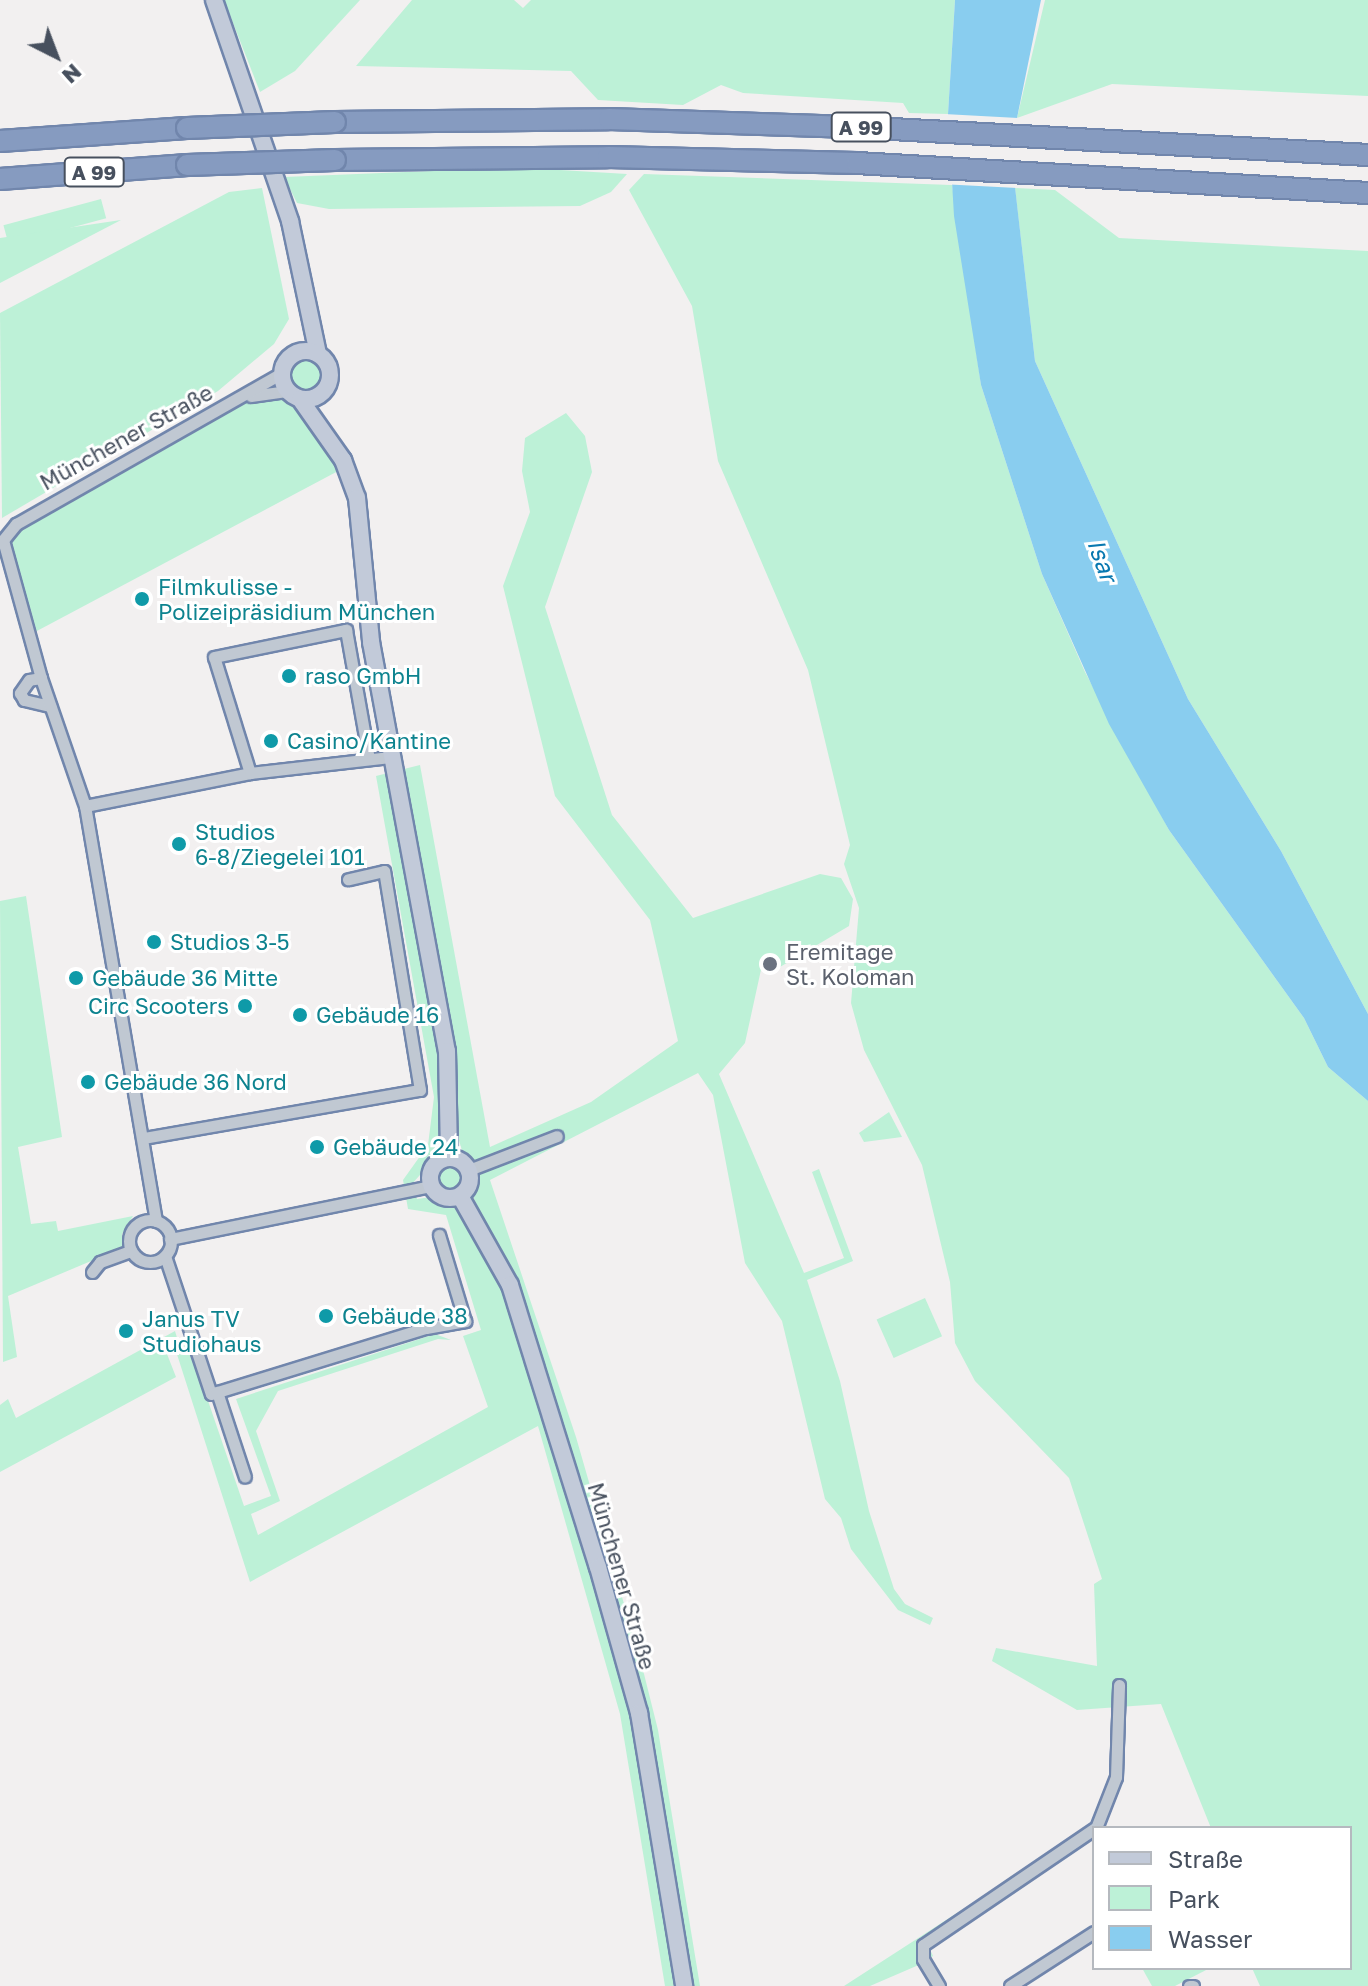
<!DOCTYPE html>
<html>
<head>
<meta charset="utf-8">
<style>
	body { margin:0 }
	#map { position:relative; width:1368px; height:1986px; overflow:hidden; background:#f2f0f0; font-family:"Golos Text",sans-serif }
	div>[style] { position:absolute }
	.green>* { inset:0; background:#bdf1d7; transform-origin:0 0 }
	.round { border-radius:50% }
	.water>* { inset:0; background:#89cdef }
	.pier>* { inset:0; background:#f2f0f0; transform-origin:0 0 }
	.roads { filter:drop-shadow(2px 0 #7186ac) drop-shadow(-2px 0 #7186ac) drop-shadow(0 2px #7186ac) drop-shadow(0 -2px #7186ac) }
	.street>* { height:11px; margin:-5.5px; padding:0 5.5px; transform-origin:5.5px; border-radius:5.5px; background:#c0c8d2 }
	.street>.ring { margin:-5.5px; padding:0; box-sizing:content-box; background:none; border:11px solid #c0c8d2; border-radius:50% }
	.secondary>* { height:16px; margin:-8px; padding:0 8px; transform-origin:8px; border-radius:8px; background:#c2cad9 }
	.secondary>.ring { margin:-8px; padding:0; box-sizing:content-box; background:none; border:16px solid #c2cad9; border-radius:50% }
	.highway>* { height:20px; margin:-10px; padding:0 10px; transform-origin:10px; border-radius:10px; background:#869bc0 }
	.bridges { filter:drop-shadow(2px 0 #7186ac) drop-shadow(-2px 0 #7186ac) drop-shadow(0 2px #7186ac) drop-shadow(0 -2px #7186ac) }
	.highway-bridge>* { height:20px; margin:-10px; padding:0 10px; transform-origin:10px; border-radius:10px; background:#869bc0 }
	.dots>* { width:22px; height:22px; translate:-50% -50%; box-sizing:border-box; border:4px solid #fff; border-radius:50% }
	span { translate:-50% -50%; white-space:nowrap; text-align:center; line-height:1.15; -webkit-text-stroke:6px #fff; paint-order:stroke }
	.shield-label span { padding:2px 6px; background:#fff; border:2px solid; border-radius:6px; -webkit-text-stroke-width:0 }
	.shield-label { font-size:20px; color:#47505e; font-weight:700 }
	.street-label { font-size:22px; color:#47505e }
	.culture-label { font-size:22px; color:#0d838f }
	.left { translate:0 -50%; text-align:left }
	.right { translate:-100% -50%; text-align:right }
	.worship-label { font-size:22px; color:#5b616d }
	.water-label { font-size:24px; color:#0878b0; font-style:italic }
	.legend { position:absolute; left:1092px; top:1826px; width:260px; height:144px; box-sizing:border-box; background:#fff; border:2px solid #b5b9bf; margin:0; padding:10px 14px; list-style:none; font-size:24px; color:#47505e }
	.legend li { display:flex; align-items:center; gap:16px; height:40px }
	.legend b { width:40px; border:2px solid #b5b9bf }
	.north { position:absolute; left:16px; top:16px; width:80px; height:80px; -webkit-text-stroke:6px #fff; paint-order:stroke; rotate:138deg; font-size:22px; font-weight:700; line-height:32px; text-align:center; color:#47505e }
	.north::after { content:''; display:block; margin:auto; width:28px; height:36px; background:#47505e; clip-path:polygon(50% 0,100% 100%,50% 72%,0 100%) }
</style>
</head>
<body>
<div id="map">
	<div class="green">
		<i style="clip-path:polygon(224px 0,360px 0,295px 71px,260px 92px)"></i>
		<i style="clip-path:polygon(412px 0,514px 0,523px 8px,531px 0,955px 0,948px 114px,909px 113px,903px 103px,743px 93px,721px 85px,683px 105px,598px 100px,571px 71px,356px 66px)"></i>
		<i style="clip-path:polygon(1045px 0,1368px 0,1368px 96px,1112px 84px,1017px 118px)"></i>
		<i style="clip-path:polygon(455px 170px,560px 170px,627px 174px,611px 192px,580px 206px,329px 209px,297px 203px,284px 177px)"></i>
		<i style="clip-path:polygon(644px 174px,952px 185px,981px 385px,1042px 574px,1085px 672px,1169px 830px,1304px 1018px,1328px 1067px,1368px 1101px,1368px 1986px,1260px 1986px,1252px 1968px,1350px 1968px,1350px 1828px,1211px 1828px,1161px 1704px,1077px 1710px,992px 1661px,996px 1648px,1097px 1666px,1094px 1584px,1102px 1579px,1069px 1478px,975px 1381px,955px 1343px,950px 1282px,922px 1165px,864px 1050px,851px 1003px,859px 908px,844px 864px,850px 845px,808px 670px,718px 461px,692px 306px,629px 190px)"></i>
		<i style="clip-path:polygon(262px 188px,289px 319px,274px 344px,218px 391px,2px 518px,0 313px,229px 192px)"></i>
		<i style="clip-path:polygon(1015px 188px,1055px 190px,1119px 238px,1368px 251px,1368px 1014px,1281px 851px,1188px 699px,1035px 361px)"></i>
		<i style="left:101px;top:199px;width:20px;height:101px;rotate:75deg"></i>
		<i style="clip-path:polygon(121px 220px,0 283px,0 238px)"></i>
		<i class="round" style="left:288px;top:358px;width:36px;height:36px"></i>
		<i style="clip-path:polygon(281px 395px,302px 406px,340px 470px,35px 632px,8px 554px,10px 540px,21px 527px,250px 400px)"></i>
		<i style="clip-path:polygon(evenodd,566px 413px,585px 436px,592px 472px,545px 607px,612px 815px,693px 918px,820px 874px,841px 878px,853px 899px,849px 926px,780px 967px,769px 954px,764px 956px,745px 1043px,719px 1074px,804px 1273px,844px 1258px,812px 1172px,819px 1169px,853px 1261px,807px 1280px,840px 1381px,869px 1511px,894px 1589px,905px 1604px,933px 1618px,930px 1625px,898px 1610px,851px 1549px,841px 1518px,825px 1499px,782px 1321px,745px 1263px,713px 1095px,698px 1073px,490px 1180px,576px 1437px,643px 1670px,658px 1730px,700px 1986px,665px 1986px,620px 1714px,538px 1426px,250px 1582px,174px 1345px,167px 1354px,176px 1377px,0 1472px,0 1405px,8px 1399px,16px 1418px,175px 1331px,178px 1341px,190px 1348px,244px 1506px,271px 1496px,236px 1399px,435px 1334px,451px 1340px,438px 1339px,278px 1391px,256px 1431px,280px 1501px,251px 1514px,258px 1535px,488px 1407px,463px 1336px,481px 1330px,446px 1215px,408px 1209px,403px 1180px,428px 1145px,434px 1097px,376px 776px,420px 765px,490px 1147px,591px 1102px,678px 1041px,650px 920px,555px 796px,503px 586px,530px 512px,522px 471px,525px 438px,566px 413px,457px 1134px,464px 1157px,472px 1161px,484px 1158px,487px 1166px,476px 1173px,472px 1194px,479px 1210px,467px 1218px,454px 1205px,431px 1197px,417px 1199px,412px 1184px,441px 1151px,443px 1135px,457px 1134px)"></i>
		<i style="clip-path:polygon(26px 896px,62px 1137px,18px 1147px,31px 1224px,56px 1221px,58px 1231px,133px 1216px,122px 1234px,122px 1248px,8px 1296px,17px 1357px,3px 1362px,0 901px)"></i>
		<i style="clip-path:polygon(889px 1112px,902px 1137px,864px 1142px,859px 1133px)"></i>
		<i class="round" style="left:435px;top:1163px;width:30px;height:30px"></i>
		<i style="left:925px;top:1298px;width:42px;height:53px;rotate:66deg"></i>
		<i style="clip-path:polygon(1079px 1834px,1085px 1842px,928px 1945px,933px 1956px,921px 1964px,870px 1986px,844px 1986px)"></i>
		<i style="clip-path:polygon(1142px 1968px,1210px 1968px,1175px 1986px,1152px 1986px)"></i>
	</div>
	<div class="water">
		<i style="clip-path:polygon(955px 0,1041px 0,1017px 118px,1015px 187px,1035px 361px,1188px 699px,1281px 851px,1368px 1014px,1368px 1101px,1328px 1067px,1304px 1018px,1169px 830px,1109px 724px,1042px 574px,981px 385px,954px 216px,948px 114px)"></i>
	</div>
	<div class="pier">
		<i style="left:944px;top:114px;width:77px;height:70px;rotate:3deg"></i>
	</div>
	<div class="roads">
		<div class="street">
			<i style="left:251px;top:396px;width:37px;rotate:-8deg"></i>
			<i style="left:41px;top:678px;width:12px;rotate:171deg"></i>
			<i style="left:29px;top:680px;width:16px;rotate:125deg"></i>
			<i style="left:20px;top:693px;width:8px;rotate:60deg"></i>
			<i style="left:24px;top:700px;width:27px;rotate:13deg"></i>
			<i style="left:250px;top:773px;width:121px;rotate:-107.2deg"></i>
			<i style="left:214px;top:657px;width:135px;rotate:-11.6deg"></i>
			<i style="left:346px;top:630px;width:131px;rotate:79.9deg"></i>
			<i style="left:85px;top:806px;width:168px;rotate:-11.3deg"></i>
			<i style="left:250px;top:773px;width:141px;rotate:-6.5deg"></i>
			<i style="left:144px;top:1138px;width:280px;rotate:-9.9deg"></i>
			<i style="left:420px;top:1090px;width:222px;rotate:-99.3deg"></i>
			<i style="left:384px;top:871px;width:37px;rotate:167deg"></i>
			<i style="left:469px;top:1170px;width:94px;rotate:-21.1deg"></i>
			<i class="ring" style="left:129px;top:1220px;width:31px;height:31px"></i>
			<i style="left:156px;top:1221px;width:421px;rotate:-99.7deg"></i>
			<i style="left:85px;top:806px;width:135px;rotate:-109deg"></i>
			<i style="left:41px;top:678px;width:143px;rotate:-105.4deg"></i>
			<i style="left:3px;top:540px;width:21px;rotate:-51deg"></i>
			<i style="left:16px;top:524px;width:306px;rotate:-29.6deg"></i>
			<i style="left:170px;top:1239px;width:265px;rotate:-11.5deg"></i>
			<i style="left:165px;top:1256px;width:145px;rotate:71.6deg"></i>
			<i style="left:211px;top:1394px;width:225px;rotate:-17.1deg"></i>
			<i style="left:426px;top:1328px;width:40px;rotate:-10deg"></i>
			<i style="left:465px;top:1321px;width:90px;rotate:-106.8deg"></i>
			<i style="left:92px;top:1272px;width:13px;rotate:-51deg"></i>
			<i style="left:100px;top:1262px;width:33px;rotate:-20deg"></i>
			<i style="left:217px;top:1392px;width:89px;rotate:71.8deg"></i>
			<i style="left:1096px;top:1828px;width:55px;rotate:-68.6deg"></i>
			<i style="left:1116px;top:1777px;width:92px;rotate:-88.1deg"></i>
			<i style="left:939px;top:1986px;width:31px;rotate:-121deg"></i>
			<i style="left:923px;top:1959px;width:14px;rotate:-90deg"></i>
			<i style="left:923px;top:1945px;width:207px;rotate:-34.2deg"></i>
			<i style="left:1010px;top:1986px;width:100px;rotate:-32.7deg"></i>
			<i style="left:1189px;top:1986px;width:4px"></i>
		</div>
		<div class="secondary">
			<i style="left:214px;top:0;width:234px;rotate:71deg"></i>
			<i style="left:290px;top:221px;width:136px;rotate:78.1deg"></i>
			<i class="ring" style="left:282px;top:351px;width:32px;height:32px"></i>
			<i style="left:300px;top:399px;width:75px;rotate:54.8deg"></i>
			<i style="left:343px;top:460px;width:40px;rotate:69.8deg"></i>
			<i style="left:357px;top:498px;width:145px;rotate:84.4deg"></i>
			<i style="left:371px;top:642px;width:416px;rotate:79.5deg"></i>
			<i style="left:447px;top:1051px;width:107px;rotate:88.9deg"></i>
			<i class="ring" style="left:430px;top:1158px;width:24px;height:24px"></i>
			<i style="left:460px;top:1196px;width:102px;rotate:60.7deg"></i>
			<i style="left:510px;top:1285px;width:295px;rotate:72.7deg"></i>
			<i style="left:598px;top:1567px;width:152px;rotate:74.3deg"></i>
			<i style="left:639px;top:1713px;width:277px;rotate:80.6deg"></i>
		</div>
		<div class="highway">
			<i style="left:335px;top:122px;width:274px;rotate:-0.6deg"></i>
			<i style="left:609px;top:119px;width:246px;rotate:1.9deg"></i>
			<i style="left:855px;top:127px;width:514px;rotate:3.12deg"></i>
			<i style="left:0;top:141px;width:187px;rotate:-4deg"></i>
			<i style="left:335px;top:160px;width:273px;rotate:-0.6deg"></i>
			<i style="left:608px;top:157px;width:249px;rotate:1.4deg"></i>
			<i style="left:857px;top:163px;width:512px;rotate:3.36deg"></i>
			<i style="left:0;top:179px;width:188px;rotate:-4.3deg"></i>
		</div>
	</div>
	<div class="bridges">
		<div class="highway-bridge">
			<i style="left:187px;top:128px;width:148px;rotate:-2.3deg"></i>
			<i style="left:187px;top:165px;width:148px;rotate:-1.9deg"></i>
		</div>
	</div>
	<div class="dots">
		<i style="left:142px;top:599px;background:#0f9aa8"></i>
		<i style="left:289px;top:676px;background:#0f9aa8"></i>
		<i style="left:271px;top:741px;background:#0f9aa8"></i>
		<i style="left:179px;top:844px;background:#0f9aa8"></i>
		<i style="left:154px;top:942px;background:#0f9aa8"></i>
		<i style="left:770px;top:964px;background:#6b7280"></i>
		<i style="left:76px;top:978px;background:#0f9aa8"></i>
		<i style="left:245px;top:1006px;background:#0f9aa8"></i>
		<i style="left:300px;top:1015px;background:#0f9aa8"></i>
		<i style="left:88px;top:1082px;background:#0f9aa8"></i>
		<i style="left:317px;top:1147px;background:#0f9aa8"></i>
		<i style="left:326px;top:1316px;background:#0f9aa8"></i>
		<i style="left:126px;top:1331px;background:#0f9aa8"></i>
	</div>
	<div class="shield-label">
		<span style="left:861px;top:127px">A 99</span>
		<span style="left:94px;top:172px">A 99</span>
	</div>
	<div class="street-label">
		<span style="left:126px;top:437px;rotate:-29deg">Münchener Straße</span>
		<span style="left:622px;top:1576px;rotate:74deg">Münchener Straße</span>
	</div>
	<div class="culture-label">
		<span class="left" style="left:158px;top:599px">Filmkulisse -<br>Polizeipräsidium München</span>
		<span class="left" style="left:305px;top:676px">raso GmbH</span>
		<span class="left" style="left:287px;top:741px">Casino/Kantine</span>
		<span class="left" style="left:195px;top:844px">Studios<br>6-8/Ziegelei 101</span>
		<span class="left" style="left:170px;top:942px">Studios 3-5</span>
		<span class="left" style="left:92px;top:978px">Gebäude 36 Mitte</span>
		<span class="right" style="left:229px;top:1006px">Circ Scooters</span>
		<span class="left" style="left:316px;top:1015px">Gebäude 16</span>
		<span class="left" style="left:104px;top:1082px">Gebäude 36 Nord</span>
		<span class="left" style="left:333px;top:1147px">Gebäude 24</span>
		<span class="left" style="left:342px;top:1316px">Gebäude 38</span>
		<span class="left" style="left:142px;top:1331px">Janus TV<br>Studiohaus</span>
	</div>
	<div class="worship-label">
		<span class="left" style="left:786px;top:964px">Eremitage<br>St. Koloman</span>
	</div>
	<div class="water-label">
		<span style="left:1103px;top:560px;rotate:70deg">Isar</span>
	</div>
	<ul class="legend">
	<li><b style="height:10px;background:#c2cad9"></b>Straße</li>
	<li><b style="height:22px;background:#bdf1d7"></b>Park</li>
	<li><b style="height:22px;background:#89cdef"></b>Wasser</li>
	</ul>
	<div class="north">N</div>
</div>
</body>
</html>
